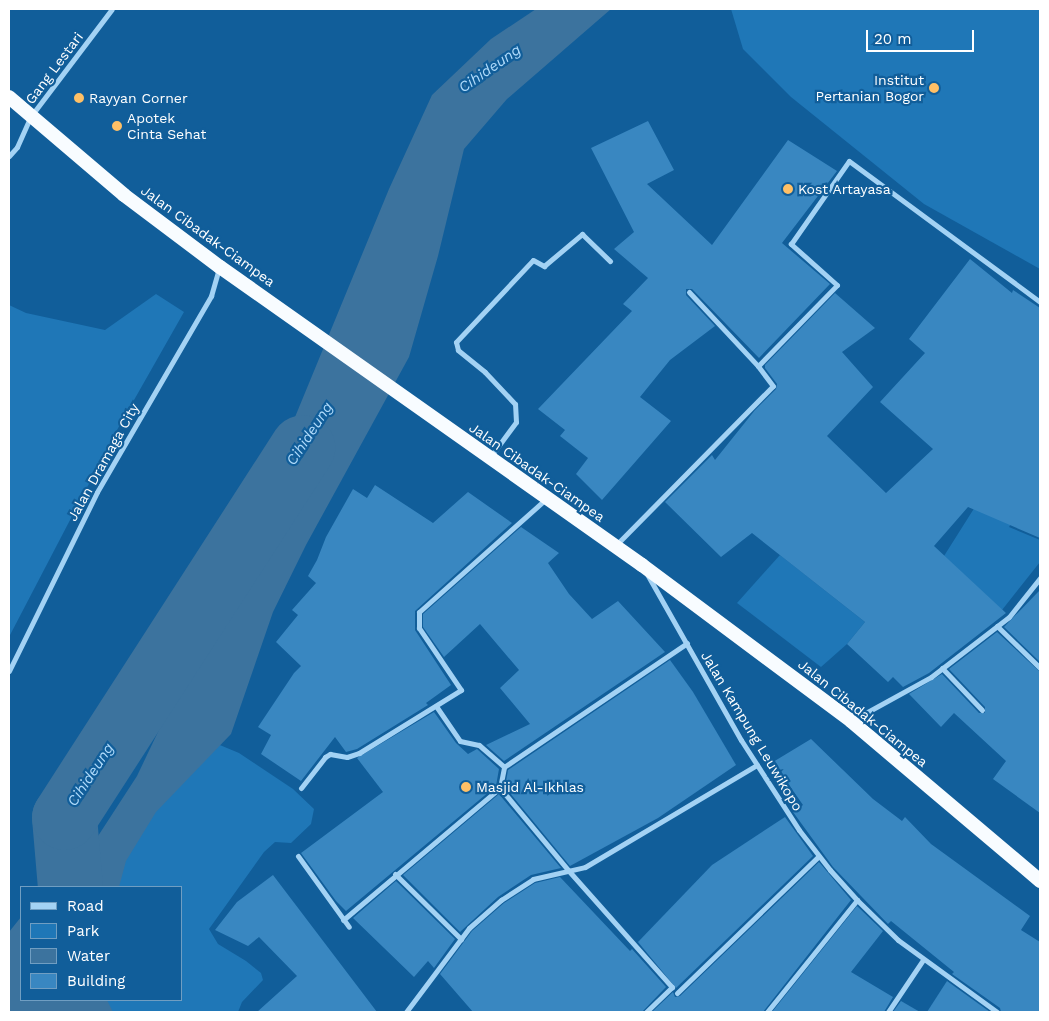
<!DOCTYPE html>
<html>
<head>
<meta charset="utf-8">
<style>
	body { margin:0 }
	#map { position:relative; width:1049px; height:1021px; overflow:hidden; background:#115e9a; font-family:"Work Sans",sans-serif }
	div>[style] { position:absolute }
	.green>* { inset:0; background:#1f77b7 }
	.water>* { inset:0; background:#3c739e }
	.river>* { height:65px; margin:-32.5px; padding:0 32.5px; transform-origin:32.5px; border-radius:32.5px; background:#3c739e }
	.building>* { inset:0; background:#3987c1 }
	.minor>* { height:5px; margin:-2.5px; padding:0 2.5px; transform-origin:2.5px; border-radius:2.5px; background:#a3d2f4 }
	.trunk>* { height:14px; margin:-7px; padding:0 7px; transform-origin:7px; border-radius:7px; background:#f8fcff }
	.dots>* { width:14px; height:14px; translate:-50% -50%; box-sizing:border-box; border:2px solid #115e9a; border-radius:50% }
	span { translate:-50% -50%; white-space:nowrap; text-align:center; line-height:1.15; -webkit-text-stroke:4.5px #115e9a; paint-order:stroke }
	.street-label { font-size:14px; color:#fff }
	.poi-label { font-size:14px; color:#fff }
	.right { translate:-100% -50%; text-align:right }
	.left { translate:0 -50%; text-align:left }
	.water-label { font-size:15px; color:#b0dbfb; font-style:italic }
	.frame { position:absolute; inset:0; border:10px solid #fff; pointer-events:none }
	.legend { position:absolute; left:20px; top:886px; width:162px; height:115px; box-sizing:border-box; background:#115e9a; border:1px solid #709ec2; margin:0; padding:6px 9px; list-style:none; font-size:15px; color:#fff }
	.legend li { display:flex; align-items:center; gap:10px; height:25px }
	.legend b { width:25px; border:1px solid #709ec2 }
	.scale { position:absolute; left:866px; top:30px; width:108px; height:22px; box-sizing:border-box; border:2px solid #fff; border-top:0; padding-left:6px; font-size:15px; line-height:18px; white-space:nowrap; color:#fff; -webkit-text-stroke:4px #115e9a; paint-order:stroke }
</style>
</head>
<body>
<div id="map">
	<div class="green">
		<i style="clip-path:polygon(731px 9px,1040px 9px,1040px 269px,924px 204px,791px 97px,743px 49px)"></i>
		<i style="clip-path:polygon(156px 294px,184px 312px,117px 430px,9px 637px,9px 305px,26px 313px,105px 330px)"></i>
		<i style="clip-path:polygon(992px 480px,1028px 498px,1009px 527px,1040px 540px,1040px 562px,1002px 610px,944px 556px)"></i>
		<i style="clip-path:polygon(780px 555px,865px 622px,847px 644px,821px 667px,737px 603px)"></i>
		<i style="clip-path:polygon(215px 743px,239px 753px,293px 789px,314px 809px,311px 824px,291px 843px,275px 842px,264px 852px,209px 929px,218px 944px,246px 961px,261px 973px,263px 980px,242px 1002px,238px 1012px,86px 1012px,86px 1000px,181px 1000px,181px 887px,102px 887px,115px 850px)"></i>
	</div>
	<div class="water">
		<i style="clip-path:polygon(536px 9px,611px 9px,507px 99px,464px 149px,438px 256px,409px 357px,306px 545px,273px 612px,231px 734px,156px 812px,126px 861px,119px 887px,46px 887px,87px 853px,137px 776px,167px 713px,234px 607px,234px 578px,267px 485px,389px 189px,432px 95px,491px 39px)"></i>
		<i style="clip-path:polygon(21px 917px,21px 1000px,107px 1000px,113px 1012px,9px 1012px,9px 932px)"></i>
	</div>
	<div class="river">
		<i style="left:70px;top:887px;width:70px;rotate:-94.9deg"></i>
		<i style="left:64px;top:817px;width:440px;rotate:-57.2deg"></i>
	</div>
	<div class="building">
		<i style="clip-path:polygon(648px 121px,674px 170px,647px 184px,712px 245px,788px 140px,837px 171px,782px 243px,830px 284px,759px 358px,692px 289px,686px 289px,686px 295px,715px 326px,670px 360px,640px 397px,671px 421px,602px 500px,576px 474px,588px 458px,560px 436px,565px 430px,538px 409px,632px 311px,623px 304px,648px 278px,614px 249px,634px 232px,591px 148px)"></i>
		<i style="clip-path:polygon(970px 259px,1012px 293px,1013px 290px,1040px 308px,1040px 538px,968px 507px,934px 546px,1006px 613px,929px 673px,903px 687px,893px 677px,888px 682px,847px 644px,865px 622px,752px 533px,721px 557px,665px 502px,712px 455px,715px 460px,755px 410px,776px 389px,777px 384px,765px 368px,765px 365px,835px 293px,875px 328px,842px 352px,873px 387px,827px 436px,886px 493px,933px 449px,880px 402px,925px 353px,909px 339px)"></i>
		<i style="clip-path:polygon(375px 485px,433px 523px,468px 492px,512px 523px,415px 611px,415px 630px,451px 685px,426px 703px,428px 705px,357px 749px,346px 752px,335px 737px,301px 781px,261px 754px,271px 735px,258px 727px,294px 673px,301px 666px,276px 642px,298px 615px,292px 610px,316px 583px,308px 576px,317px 560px,326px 537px,353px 489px,367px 498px)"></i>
		<i style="clip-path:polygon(521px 527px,559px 553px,548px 563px,569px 594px,592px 619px,618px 601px,665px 652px,504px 761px,486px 745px,530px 724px,500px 688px,519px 670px,480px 624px,444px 657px,423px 627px,423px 614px)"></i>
		<i style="clip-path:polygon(1040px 590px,1040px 662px,1004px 627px)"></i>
		<i style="clip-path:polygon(997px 632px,1040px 672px,1040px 813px,993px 779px,1006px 761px,954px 713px,941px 727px,909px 694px,942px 674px,979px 713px,985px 713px,985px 707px,949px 669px)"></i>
		<i style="clip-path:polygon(670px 660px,693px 692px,736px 765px,658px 818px,570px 866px,505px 787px,508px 770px)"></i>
		<i style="clip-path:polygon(434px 712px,456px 743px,468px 754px,477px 749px,499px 769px,496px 786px,346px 911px,336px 901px,301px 853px,383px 792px,357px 758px)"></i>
		<i style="clip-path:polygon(811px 739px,873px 799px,902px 821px,905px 817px,931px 844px,1030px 916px,1021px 930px,1040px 942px,1040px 1012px,1001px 1012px,1000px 1008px,952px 974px,954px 972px,891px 921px,888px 924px,833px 867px,793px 812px,803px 805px,773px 762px)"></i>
		<i style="clip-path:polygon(499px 794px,561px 868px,531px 875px,498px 897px,460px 932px,403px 875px)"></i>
		<i style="clip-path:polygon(785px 817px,813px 856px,676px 988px,638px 942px,712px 865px)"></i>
		<i style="clip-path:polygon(819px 862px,851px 900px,763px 1012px,652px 1012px,673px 992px,675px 997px,680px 996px)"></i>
		<i style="clip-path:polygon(273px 875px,377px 1012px,257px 1012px,297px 976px,259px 937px,248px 946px,215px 930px,237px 902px)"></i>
		<i style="clip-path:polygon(560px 877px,630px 951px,632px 949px,666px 987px,642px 1012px,473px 1012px,440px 974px,472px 931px,504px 903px,535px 883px)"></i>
		<i style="clip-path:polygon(396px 881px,455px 939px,434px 968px,428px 961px,414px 977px,353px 918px)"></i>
		<i style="clip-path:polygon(857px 906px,883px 931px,851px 972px,893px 997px,884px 1012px,772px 1012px)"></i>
		<i style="clip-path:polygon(947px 981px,990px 1012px,927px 1012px)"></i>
		<i style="clip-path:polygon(901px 1001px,920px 1012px,893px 1012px)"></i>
	</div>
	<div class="minor">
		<i style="left:9px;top:156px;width:12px;rotate:-48deg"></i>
		<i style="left:17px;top:147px;width:34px;rotate:-66deg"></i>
		<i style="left:31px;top:116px;width:134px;rotate:-52.9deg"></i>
		<i style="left:689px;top:292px;width:101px;rotate:47deg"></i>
		<i style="left:491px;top:456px;width:42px;rotate:-53.7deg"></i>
		<i style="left:516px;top:422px;width:18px;rotate:-93deg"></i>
		<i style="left:515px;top:404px;width:44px;rotate:-133.2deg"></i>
		<i style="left:485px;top:372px;width:35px;rotate:-141deg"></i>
		<i style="left:458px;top:350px;width:8px;rotate:-104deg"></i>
		<i style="left:456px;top:342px;width:112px;rotate:-46.8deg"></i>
		<i style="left:533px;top:260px;width:13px;rotate:29deg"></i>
		<i style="left:544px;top:266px;width:50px;rotate:-40.1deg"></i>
		<i style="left:582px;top:234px;width:39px;rotate:44deg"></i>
		<i style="left:616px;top:545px;width:223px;rotate:-45.4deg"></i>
		<i style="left:773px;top:386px;width:25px;rotate:-127deg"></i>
		<i style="left:758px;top:366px;width:113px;rotate:-45.7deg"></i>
		<i style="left:837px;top:285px;width:62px;rotate:-138.3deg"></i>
		<i style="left:791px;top:244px;width:101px;rotate:-55.1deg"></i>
		<i style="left:849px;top:161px;width:237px;rotate:36.4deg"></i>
		<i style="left:647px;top:574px;width:191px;rotate:60.5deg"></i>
		<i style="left:741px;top:740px;width:107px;rotate:57.2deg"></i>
		<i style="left:799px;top:830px;width:51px;rotate:52.2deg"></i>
		<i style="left:830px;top:870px;width:40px;rotate:48deg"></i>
		<i style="left:857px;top:900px;width:57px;rotate:44.3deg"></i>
		<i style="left:898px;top:940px;width:122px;rotate:36deg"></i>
		<i style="left:997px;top:626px;width:60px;rotate:44.3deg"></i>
		<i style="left:942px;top:668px;width:58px;rotate:46.4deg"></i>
		<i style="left:9px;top:671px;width:199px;rotate:-63.8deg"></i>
		<i style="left:97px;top:492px;width:227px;rotate:-59.8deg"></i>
		<i style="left:211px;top:296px;width:29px;rotate:-74deg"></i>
		<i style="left:436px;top:706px;width:42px;rotate:55.6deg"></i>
		<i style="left:460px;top:741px;width:19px;rotate:12deg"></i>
		<i style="left:479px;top:745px;width:33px;rotate:41deg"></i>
		<i style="left:851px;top:721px;width:91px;rotate:-28.8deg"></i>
		<i style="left:931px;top:677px;width:98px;rotate:-37.6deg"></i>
		<i style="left:1009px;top:617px;width:50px;rotate:-51.5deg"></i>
		<i style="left:301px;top:788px;width:39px;rotate:-52deg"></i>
		<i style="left:325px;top:757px;width:6px;rotate:-31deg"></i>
		<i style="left:330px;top:754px;width:17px;rotate:10deg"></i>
		<i style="left:347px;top:757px;width:13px;rotate:-18deg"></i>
		<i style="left:359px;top:753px;width:120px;rotate:-31.7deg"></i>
		<i style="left:461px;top:690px;width:75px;rotate:-124.1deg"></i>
		<i style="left:419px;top:628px;width:16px;rotate:-90deg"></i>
		<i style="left:419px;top:612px;width:170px;rotate:-41.7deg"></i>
		<i style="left:500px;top:788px;width:107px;rotate:50.3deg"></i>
		<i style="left:568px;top:870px;width:157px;rotate:48.4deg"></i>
		<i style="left:672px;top:987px;width:36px;rotate:136deg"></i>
		<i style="left:298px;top:856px;width:87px;rotate:54.3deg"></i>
		<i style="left:395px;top:874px;width:93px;rotate:44.6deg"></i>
		<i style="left:343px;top:920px;width:205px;rotate:-40.1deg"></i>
		<i style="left:500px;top:788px;width:21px;rotate:-79deg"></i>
		<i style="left:504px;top:767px;width:221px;rotate:-34.1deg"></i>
		<i style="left:677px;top:993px;width:197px;rotate:-44deg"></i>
		<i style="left:406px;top:1012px;width:105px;rotate:-53.1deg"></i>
		<i style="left:469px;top:928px;width:43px;rotate:-41.2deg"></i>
		<i style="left:501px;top:900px;width:38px;rotate:-33deg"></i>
		<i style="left:533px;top:879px;width:53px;rotate:-13deg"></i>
		<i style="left:585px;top:867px;width:200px;rotate:-30.7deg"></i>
		<i style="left:767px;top:1012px;width:144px;rotate:-51.2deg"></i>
		<i style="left:888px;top:1012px;width:63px;rotate:-56.1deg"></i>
	</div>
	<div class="trunk">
		<i style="left:9px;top:97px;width:151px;rotate:40.4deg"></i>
		<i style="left:124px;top:195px;width:120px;rotate:36.9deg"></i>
		<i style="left:220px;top:267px;width:517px;rotate:35.23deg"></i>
		<i style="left:642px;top:565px;width:261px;rotate:36.7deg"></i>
		<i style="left:851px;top:721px;width:248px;rotate:40.2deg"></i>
	</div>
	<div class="dots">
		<i style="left:934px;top:88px;background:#ffc066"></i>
		<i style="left:79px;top:98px;background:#ffc066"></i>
		<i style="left:117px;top:126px;background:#ffc066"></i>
		<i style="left:788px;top:189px;background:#ffc066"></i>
		<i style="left:466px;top:787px;background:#ffc066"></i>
	</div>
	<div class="street-label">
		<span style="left:54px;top:68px;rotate:-53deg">Gang Lestari</span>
		<span style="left:208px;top:236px;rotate:36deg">Jalan Cibadak-Ciampea</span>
		<span style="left:103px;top:462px;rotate:-61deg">Jalan Dramaga City</span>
		<span style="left:537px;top:472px;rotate:35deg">Jalan Cibadak-Ciampea</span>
		<span style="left:863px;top:713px;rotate:39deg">Jalan Cibadak-Ciampea</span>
		<span style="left:752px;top:731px;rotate:59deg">Jalan Kampung Leuwikopo</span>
	</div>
	<div class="poi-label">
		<span class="right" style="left:924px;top:88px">Institut<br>Pertanian Bogor</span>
		<span class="left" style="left:89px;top:98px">Rayyan Corner</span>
		<span class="left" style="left:127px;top:126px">Apotek<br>Cinta Sehat</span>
		<span class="left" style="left:798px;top:189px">Kost Artayasa</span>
		<span class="left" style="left:476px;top:787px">Masjid Al-Ikhlas</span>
	</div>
	<div class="water-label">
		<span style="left:490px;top:69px;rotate:-35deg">Cihideung</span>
		<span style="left:310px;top:434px;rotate:-57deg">Cihideung</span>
		<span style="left:91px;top:775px;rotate:-57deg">Cihideung</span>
	</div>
	<div class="frame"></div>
	<ul class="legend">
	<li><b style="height:6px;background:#a3d2f4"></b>Road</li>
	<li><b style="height:14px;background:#1f77b7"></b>Park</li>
	<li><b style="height:14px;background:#3c739e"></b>Water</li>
	<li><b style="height:14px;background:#3987c1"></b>Building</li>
	</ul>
	<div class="scale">20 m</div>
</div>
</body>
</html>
